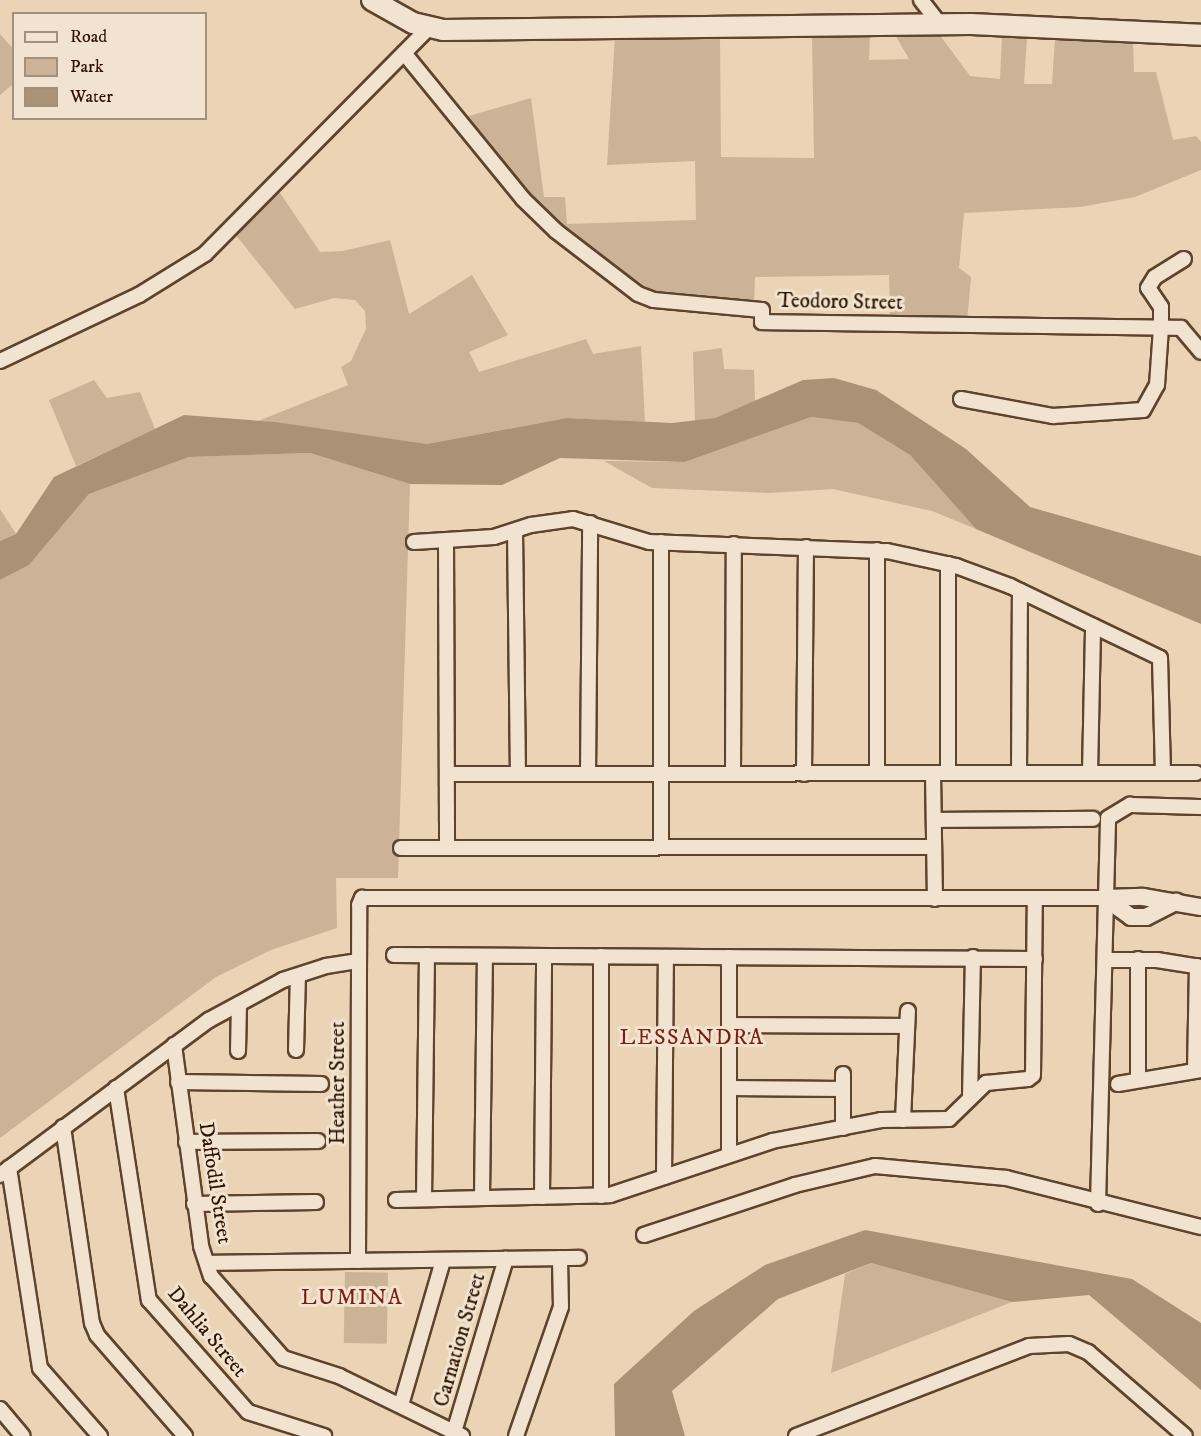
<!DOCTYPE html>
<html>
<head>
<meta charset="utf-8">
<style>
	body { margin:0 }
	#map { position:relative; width:1201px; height:1436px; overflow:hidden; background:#ead4b5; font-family:"IM FELL DW Pica",serif }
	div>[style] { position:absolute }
	.green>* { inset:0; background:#cab396; transform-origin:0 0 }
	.water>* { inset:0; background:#aa9277 }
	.roads { filter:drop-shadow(2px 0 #5e432d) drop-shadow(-2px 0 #5e432d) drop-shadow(0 2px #5e432d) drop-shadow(0 -2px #5e432d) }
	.minor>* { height:14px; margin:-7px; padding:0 7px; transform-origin:7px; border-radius:7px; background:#f1e3cf }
	.tertiary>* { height:16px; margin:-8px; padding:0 8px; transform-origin:8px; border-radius:8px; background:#f1e3cf }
	.secondary>* { height:20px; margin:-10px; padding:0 10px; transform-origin:10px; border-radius:10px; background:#f1e3cf }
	span { translate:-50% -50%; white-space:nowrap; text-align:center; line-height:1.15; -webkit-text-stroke:6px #f1e3cf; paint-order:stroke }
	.street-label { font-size:21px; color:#2f1300 }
	.neighbourhood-label { font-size:22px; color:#7a1f14; letter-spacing:1.5px }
	.legend { position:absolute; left:12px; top:12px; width:195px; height:108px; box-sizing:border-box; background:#f1e3cf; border:2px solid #a3907c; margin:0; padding:8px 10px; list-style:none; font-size:18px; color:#2f1300 }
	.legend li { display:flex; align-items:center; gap:12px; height:30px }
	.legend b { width:30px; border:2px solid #a3907c }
</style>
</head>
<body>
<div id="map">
	<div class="green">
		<i style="clip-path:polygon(870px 33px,869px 60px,909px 59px,894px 33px,939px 34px,970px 76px,1000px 79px,1002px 36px,1027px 38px,1024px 84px,1052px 84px,1055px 39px,1133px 44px,1134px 72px,1156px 72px,1173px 140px,1196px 136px,1201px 142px,1201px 170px,1135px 197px,1080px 207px,964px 213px,959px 268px,971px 277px,967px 322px,890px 320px,889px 275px,755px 277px,754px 304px,669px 298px,642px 290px,548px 218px,462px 118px,531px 98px,544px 197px,565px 197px,567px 224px,696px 220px,695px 161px,607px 165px,615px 37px,720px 37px,721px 157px,814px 158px,812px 35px)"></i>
		<i style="clip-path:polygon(0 34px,14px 50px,13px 84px,0 95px)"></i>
		<i style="clip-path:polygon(278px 190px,320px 252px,343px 251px,390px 240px,409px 314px,472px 275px,508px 335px,469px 352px,479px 372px,586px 339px,593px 354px,641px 346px,645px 422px,567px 418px,427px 444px,258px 421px,348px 385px,341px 367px,351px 361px,366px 329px,365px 311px,355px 300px,334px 298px,295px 309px,235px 234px)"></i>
		<i style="clip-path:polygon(722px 348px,724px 369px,754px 370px,755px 401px,715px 418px,695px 421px,693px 352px)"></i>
		<i style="clip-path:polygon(94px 380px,107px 398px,140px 392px,155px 429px,76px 466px,49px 400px)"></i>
		<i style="clip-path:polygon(811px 417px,858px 423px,910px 455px,976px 529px,932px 511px,833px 489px,770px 493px,652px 488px,604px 461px,685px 462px)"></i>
		<i style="clip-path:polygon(310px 453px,410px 484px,398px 878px,336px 878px,337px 928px,271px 950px,216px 977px,0 1138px,0 580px,29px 565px,89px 494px,189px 457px)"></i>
		<i style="clip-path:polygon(0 509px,16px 534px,0 541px)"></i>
		<i style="clip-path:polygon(871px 1263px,1012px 1302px,831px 1373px,845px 1274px)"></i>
		<i style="left:345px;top:1272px;width:43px;height:71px;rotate:1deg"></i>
	</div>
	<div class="water">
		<i style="clip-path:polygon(834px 378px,876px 390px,966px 449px,1030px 507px,1201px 556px,1201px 624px,976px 529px,910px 455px,858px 423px,811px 417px,685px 462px,560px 458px,502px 485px,410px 484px,310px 453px,189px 457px,89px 494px,29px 565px,0 580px,0 541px,16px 534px,54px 477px,184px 415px,275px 422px,427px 444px,567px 418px,672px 423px,715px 418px,803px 380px)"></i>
		<i style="clip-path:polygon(865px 1230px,1132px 1279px,1201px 1323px,1201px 1390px,1089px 1295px,1012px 1302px,871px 1263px,778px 1299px,672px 1391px,685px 1436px,615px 1436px,614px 1384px,694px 1311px,765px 1265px)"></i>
	</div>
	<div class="roads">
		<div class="minor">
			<i style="left:921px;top:0;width:31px;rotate:52deg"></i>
			<i style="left:404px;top:53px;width:188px;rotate:50.8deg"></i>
			<i style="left:523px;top:199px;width:46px;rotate:44.1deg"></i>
			<i style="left:556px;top:231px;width:103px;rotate:37.5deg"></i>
			<i style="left:638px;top:294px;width:17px;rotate:21deg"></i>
			<i style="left:654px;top:300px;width:108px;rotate:5.3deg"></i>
			<i style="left:762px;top:310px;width:12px;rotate:90deg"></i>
			<i style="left:762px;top:322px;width:419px;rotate:0.8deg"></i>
			<i style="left:1181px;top:328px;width:31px;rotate:50deg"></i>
			<i style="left:0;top:361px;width:154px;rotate:-25.4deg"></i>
			<i style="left:139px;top:295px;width:78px;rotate:-31.8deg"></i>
			<i style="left:205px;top:254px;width:320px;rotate:-45.3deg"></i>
			<i style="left:961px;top:399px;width:94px;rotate:10.5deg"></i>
			<i style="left:1053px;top:416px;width:90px;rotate:-3.8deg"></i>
			<i style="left:1143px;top:410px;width:29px;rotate:-61deg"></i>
			<i style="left:1157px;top:385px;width:57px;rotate:-86deg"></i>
			<i style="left:1161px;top:328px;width:21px;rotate:-90deg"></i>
			<i style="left:1161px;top:307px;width:23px;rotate:-124deg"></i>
			<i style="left:1148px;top:288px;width:13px;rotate:-58deg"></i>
			<i style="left:1155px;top:277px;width:34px;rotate:-32deg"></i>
			<i style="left:515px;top:531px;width:243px;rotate:89.3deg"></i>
			<i style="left:446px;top:541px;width:305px;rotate:89.8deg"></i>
			<i style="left:414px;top:542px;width:80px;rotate:-3.6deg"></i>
			<i style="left:494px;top:537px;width:39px;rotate:-18deg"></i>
			<i style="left:531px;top:525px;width:42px;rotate:-8.1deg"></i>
			<i style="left:573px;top:519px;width:79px;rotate:16.8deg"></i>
			<i style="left:649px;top:542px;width:238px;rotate:2.2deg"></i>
			<i style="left:887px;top:551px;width:71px;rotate:12.3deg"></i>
			<i style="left:956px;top:566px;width:58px;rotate:20.3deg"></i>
			<i style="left:1010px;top:586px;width:166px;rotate:25.6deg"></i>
			<i style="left:1160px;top:658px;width:115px;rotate:88.5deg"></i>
			<i style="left:661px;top:542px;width:304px;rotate:90deg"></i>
			<i style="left:877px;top:550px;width:223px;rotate:90deg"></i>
			<i style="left:933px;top:773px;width:126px;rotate:89.1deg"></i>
			<i style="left:948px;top:773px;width:209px;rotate:-90deg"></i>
			<i style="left:1019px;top:773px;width:182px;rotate:-89.7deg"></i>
			<i style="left:1090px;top:773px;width:147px;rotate:-88.8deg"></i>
			<i style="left:447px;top:774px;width:749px;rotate:-0.08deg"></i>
			<i style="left:588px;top:774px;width:251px;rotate:-89.5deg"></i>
			<i style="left:733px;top:774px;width:230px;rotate:-89.8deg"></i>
			<i style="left:804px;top:774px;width:227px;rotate:-89.5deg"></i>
			<i style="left:934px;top:820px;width:159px;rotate:-0.4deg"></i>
			<i style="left:401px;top:848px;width:533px;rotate:-0.11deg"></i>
			<i style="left:394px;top:955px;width:641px;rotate:0.36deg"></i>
			<i style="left:729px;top:957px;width:198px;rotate:90deg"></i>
			<i style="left:1108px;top:960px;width:49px"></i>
			<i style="left:1157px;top:960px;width:45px;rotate:9deg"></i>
			<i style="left:729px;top:1025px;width:178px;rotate:0.3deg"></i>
			<i style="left:174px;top:1045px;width:203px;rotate:82.3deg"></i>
			<i style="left:201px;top:1246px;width:32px;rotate:72deg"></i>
			<i style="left:211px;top:1276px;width:109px;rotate:48.7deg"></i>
			<i style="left:283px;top:1358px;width:59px;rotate:17.8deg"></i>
			<i style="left:339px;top:1376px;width:137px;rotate:26deg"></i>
			<i style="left:296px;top:1050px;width:74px;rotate:-88.5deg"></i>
			<i style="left:238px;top:1051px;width:47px;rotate:-88.8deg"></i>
			<i style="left:1195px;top:1070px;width:104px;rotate:-88.9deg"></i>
			<i style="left:1138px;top:1077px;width:118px;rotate:-90deg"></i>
			<i style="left:178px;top:1082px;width:143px;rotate:0.8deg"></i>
			<i style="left:1118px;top:1084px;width:84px;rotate:-9.6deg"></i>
			<i style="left:116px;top:1088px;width:215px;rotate:81.2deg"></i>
			<i style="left:149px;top:1300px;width:149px;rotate:48.5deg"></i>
			<i style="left:248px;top:1412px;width:80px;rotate:17.5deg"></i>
			<i style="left:729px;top:1088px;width:114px;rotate:0.5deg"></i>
			<i style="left:970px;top:1098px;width:141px;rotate:-88.8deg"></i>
			<i style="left:903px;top:1120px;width:109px;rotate:-87.4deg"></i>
			<i style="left:63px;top:1127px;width:198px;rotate:81.6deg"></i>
			<i style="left:92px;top:1323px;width:13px;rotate:67deg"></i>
			<i style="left:97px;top:1335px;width:134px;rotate:48.9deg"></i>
			<i style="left:843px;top:1128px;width:54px;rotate:-90deg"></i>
			<i style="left:186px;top:1142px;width:132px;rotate:-0.4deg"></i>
			<i style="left:9px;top:1168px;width:202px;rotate:81.2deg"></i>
			<i style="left:40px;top:1368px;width:91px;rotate:48.6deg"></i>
			<i style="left:0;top:1175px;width:260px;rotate:-36.6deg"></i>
			<i style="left:209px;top:1020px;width:84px;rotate:-28.4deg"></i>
			<i style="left:283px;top:980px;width:45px;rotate:-18deg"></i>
			<i style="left:326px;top:966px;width:33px;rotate:-9deg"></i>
			<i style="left:664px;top:1177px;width:220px;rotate:-89.5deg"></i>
			<i style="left:601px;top:1196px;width:240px;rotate:-90deg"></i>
			<i style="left:542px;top:1197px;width:241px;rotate:-89.5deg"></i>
			<i style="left:482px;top:1198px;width:242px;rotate:-89.3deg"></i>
			<i style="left:424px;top:1199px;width:244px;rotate:-89.3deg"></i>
			<i style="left:396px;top:1200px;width:214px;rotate:-1.3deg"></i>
			<i style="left:610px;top:1195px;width:171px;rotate:-18.4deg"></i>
			<i style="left:772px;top:1141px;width:111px;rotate:-10.9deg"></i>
			<i style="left:881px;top:1120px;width:68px;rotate:-0.8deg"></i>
			<i style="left:949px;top:1119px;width:52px;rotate:-44.2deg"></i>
			<i style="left:986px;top:1083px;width:42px;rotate:-5.4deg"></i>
			<i style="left:1028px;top:1079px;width:6px;rotate:-39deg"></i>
			<i style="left:1033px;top:1075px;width:177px;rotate:-89.4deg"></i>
			<i style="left:194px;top:1204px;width:122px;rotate:-0.9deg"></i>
			<i style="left:1098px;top:1204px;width:386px;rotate:-88.5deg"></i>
			<i style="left:1108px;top:818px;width:26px;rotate:-31deg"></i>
			<i style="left:1130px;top:805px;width:71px;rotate:1.6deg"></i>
			<i style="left:644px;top:1235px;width:159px;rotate:-18.3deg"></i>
			<i style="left:795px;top:1185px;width:82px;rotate:-13.4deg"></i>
			<i style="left:875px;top:1166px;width:132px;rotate:5.2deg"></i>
			<i style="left:1006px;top:1178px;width:201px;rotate:14.1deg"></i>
			<i style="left:358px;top:1261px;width:356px;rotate:-89.8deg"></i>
			<i style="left:359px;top:905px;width:8px;rotate:-67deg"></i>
			<i style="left:362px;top:898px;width:743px"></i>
			<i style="left:207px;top:1263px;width:372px;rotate:-0.8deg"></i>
			<i style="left:401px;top:1405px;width:151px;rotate:-73.8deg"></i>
			<i style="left:0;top:1409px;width:35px;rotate:50deg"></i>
			<i style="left:454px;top:1432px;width:181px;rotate:-73.3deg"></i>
			<i style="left:516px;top:1436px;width:137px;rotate:-70.8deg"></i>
			<i style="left:561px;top:1307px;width:49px;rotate:-91.2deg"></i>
			<i style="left:796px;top:1436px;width:250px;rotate:-21.1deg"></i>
			<i style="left:1029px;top:1346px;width:40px;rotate:-2.9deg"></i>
			<i style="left:1069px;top:1344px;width:21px;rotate:23deg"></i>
			<i style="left:1088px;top:1352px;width:128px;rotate:40.9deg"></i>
		</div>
		<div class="tertiary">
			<i style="left:1105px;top:898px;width:38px;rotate:-2deg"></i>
			<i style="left:1143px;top:897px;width:59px;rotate:9.8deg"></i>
			<i style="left:1105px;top:898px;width:32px;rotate:36deg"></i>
			<i style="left:1131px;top:917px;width:15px"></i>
			<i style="left:1146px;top:917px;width:34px;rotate:-27deg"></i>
		</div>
		<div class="secondary">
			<i style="left:372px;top:0;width:47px;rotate:29.3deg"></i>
			<i style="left:413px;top:23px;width:31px;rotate:13deg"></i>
			<i style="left:443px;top:30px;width:528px;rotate:-0.65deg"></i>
			<i style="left:971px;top:24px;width:230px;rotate:2.7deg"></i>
		</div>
	</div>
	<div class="street-label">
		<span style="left:840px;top:302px;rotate:1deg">Teodoro Street</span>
		<span style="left:338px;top:1083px;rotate:-90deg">Heather Street</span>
		<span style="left:215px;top:1183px;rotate:81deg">Daffodil Street</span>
		<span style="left:207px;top:1332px;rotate:50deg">Dahlia Street</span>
		<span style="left:460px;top:1340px;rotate:-74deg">Carnation Street</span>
	</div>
	<div class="neighbourhood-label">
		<span style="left:692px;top:1038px">LESSANDRA</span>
		<span style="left:352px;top:1298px">LUMINA</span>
	</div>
	<ul class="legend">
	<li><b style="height:8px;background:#f1e3cf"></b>Road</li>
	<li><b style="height:16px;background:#cab396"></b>Park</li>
	<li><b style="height:16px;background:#aa9277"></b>Water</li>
	</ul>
</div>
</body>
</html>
